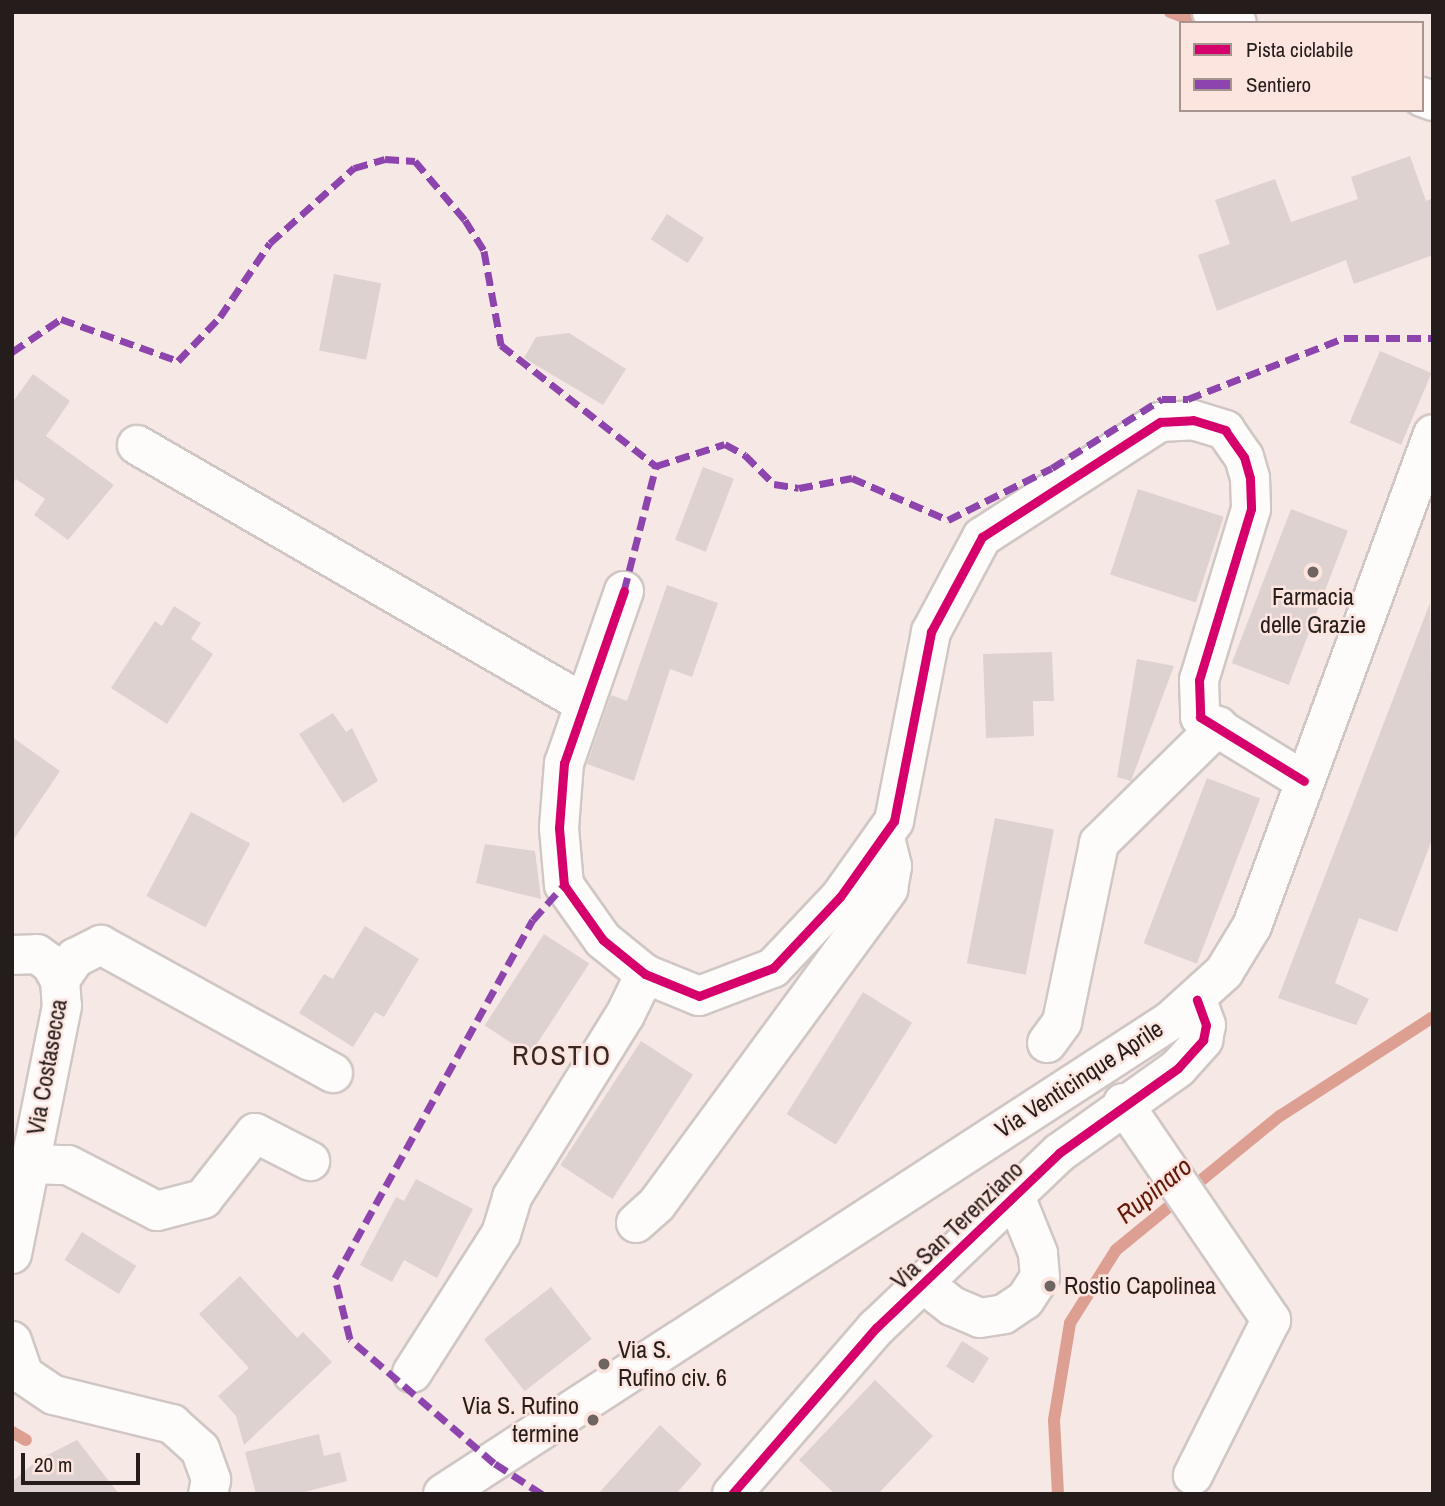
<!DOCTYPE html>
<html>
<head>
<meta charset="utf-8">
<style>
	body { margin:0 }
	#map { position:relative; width:1445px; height:1506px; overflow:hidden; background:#f6e8e5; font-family:"Archivo Narrow",sans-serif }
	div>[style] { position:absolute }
	.stream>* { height:12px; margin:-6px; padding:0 6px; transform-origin:6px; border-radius:6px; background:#dd9f91 }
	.building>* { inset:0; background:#ddd2cf; transform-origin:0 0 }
	.roads { filter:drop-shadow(2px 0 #d0c7c4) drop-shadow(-2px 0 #d0c7c4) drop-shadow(0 2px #d0c7c4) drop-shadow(0 -2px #d0c7c4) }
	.minor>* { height:38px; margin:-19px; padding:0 19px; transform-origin:19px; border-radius:19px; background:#fefcfb }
	.major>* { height:38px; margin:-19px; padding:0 19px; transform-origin:19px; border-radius:19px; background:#fefcfb }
	.quiet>* { height:7px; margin-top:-3.5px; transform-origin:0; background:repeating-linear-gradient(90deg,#8e44ad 0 14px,transparent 0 21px) }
	.cycleway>* { height:9px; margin:-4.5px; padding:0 4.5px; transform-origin:4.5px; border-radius:4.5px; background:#d6006c }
	.dots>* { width:19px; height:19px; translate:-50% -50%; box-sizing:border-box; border:4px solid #fce4df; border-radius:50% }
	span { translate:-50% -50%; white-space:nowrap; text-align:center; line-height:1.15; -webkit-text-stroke:5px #fce4df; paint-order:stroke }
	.poi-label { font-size:24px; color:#251d1b }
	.left { translate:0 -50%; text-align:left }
	.right { translate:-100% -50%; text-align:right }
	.street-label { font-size:24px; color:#251d1b }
	.water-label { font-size:26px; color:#631908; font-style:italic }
	.quarter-label { font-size:28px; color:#382723; letter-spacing:2px }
	.frame { position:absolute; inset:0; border:14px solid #251d1b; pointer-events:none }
	.legend { position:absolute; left:1179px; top:21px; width:245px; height:91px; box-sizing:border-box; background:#fce4df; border:2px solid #a69491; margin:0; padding:9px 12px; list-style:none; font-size:21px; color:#251d1b }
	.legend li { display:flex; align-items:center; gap:14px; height:35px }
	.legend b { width:35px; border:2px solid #a69491 }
	.scale { position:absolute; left:21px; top:1453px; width:119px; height:32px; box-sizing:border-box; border:4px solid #251d1b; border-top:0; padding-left:9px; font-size:21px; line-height:24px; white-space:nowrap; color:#251d1b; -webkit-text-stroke:5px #fce4df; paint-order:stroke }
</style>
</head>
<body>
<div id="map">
	<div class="stream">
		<i style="left:1170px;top:12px;width:30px;rotate:21deg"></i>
		<i style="left:12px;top:1432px;width:16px;rotate:30deg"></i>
		<i style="left:1058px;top:1494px;width:74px;rotate:-93.1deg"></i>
		<i style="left:1054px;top:1420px;width:98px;rotate:-80.6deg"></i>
		<i style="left:1070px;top:1323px;width:86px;rotate:-57.8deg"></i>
		<i style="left:1116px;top:1250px;width:212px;rotate:-39.3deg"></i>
		<i style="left:1280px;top:1116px;width:182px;rotate:-32.9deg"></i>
	</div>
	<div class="building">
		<i style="clip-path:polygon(1410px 156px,1426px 201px,1433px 198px,1433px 255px,1354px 284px,1346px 260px,1217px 311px,1198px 255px,1230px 244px,1215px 200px,1275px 179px,1291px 222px,1358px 199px,1351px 177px)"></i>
		<i style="left:667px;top:214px;width:44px;height:30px;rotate:33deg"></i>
		<i style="left:334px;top:274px;width:48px;height:78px;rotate:11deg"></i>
		<i style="clip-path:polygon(569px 333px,626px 369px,603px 405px,524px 358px,536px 337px)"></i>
		<i style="left:1380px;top:351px;width:56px;height:78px;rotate:23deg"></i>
		<i style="clip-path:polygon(33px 374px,70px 401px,46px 436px,114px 485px,68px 540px,34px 515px,45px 499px,16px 479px,12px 484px,12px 403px)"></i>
		<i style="left:703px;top:467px;width:33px;height:78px;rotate:21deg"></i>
		<i style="left:1138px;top:489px;width:90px;height:90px;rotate:18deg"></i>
		<i style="left:1291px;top:509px;width:61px;height:165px;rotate:21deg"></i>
		<i style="clip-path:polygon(667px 585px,718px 603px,692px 677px,670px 669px,634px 781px,587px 764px,611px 695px,627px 701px)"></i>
		<i style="clip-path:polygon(1430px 603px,1433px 837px,1397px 932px,1359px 918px,1335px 983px,1369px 999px,1356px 1025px,1278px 998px)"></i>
		<i style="clip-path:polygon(174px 606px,201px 623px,191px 639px,213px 654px,167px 724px,111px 688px,155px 621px,162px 626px)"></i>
		<i style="clip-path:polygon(1052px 652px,1054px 701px,1033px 701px,1034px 736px,986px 738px,983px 654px)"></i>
		<i style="clip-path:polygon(1137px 659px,1174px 666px,1131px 781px,1117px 777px)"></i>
		<i style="clip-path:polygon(333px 713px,346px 732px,352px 728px,378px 781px,343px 803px,299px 734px)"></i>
		<i style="clip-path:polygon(12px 737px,60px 771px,12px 842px)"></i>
		<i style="left:1207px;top:778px;width:57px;height:177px;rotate:21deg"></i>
		<i style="left:191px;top:812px;width:67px;height:95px;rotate:28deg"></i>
		<i style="left:995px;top:818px;width:60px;height:148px;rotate:11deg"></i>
		<i style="clip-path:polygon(485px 844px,535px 851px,541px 899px,476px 883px)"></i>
		<i style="clip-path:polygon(365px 926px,419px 959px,384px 1017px,375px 1012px,353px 1047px,299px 1013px,324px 974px,333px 979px)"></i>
		<i style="left:544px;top:934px;width:54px;height:109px;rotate:33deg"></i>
		<i style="left:863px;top:992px;width:58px;height:144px;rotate:32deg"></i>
		<i style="left:641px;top:1041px;width:62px;height:148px;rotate:33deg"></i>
		<i style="clip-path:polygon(416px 1179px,473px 1209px,437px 1278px,404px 1260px,392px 1282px,360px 1265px,396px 1197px,404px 1201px)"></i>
		<i style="left:82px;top:1232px;width:64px;height:33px;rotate:32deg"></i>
		<i style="clip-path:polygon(240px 1276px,297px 1338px,303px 1332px,332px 1362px,244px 1445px,236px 1416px,218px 1396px,249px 1368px,199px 1314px)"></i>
		<i style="left:551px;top:1287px;width:66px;height:85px;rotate:52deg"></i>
		<i style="left:962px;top:1341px;width:32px;height:30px;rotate:32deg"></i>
		<i style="clip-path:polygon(875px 1380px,933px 1436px,878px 1494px,835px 1494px,799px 1460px)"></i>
		<i style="clip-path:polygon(660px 1425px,702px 1464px,676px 1494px,598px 1494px)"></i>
		<i style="clip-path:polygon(319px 1434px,324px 1456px,340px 1452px,347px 1481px,297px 1494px,256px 1494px,245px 1452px)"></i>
		<i style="clip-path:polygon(77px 1440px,119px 1494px,12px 1494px,12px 1482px,36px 1461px)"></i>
	</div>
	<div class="roads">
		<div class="minor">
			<i style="left:1212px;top:12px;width:27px;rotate:24deg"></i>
			<i style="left:1422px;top:97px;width:12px;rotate:20deg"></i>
			<i style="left:137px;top:445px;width:517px;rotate:30.03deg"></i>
			<i style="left:624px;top:591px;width:182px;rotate:109.2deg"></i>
			<i style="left:564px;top:763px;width:65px;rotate:94.4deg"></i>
			<i style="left:559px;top:828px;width:57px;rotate:85deg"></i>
			<i style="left:564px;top:885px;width:67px;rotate:54.7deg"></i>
			<i style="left:603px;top:940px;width:54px;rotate:39deg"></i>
			<i style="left:645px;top:974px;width:58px;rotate:22.2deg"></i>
			<i style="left:699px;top:996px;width:79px;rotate:-20.7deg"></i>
			<i style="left:773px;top:968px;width:98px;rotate:-46.7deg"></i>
			<i style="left:840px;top:897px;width:93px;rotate:-54.6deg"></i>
			<i style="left:894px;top:821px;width:193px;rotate:-78.9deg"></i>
			<i style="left:931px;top:632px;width:108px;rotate:-61.8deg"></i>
			<i style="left:982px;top:537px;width:212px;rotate:-32.9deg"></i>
			<i style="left:1160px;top:422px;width:33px;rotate:-3deg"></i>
			<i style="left:1193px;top:420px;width:34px;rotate:17deg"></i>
			<i style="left:1225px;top:430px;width:33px;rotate:55deg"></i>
			<i style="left:1244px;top:457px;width:22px;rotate:74deg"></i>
			<i style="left:1250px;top:478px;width:31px;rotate:88deg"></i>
			<i style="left:1251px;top:509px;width:179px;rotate:106.9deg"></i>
			<i style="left:1199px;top:680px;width:37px;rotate:88deg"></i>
			<i style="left:1200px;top:717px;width:122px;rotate:31.6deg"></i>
			<i style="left:12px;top:955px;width:25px;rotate:-2deg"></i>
			<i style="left:37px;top:954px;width:17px;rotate:36deg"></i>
			<i style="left:51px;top:964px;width:18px;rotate:61deg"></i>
			<i style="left:60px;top:980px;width:26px;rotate:86deg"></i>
			<i style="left:62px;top:1006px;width:253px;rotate:101.4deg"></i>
			<i style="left:60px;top:980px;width:27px;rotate:-56deg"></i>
			<i style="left:75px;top:958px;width:29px;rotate:-27deg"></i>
			<i style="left:101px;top:945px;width:265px;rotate:28.9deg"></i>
			<i style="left:1047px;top:1043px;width:26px;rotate:-54deg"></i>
			<i style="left:1062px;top:1022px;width:183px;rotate:-78.3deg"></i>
			<i style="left:1099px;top:843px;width:167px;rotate:-44.5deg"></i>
			<i style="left:1123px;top:1103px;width:263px;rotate:55.7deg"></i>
			<i style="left:1271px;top:1320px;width:174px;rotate:116.7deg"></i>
			<i style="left:30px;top:1164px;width:38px;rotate:2deg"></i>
			<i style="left:68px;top:1165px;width:100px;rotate:27.3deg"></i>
			<i style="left:157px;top:1211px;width:48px;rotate:-14.6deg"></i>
			<i style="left:203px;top:1199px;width:84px;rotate:-51.8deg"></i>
			<i style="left:255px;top:1133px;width:62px;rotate:27deg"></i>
			<i style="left:636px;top:1223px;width:28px;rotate:-42deg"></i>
			<i style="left:657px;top:1204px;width:391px;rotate:-53.7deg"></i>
			<i style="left:888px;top:889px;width:23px;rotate:-80deg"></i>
			<i style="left:892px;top:866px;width:32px;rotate:-104deg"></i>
			<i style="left:924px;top:1284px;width:36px;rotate:38deg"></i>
			<i style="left:952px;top:1306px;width:30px;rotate:23deg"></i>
			<i style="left:980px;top:1318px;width:24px;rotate:-9deg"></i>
			<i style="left:1004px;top:1314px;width:25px;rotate:-34deg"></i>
			<i style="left:1025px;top:1300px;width:27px;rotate:-57deg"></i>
			<i style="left:1040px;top:1277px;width:24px;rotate:-95deg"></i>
			<i style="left:1038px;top:1253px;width:61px;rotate:-112deg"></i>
			<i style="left:12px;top:1341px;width:36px;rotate:71deg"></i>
			<i style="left:24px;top:1375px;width:36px;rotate:34deg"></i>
			<i style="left:54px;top:1395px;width:122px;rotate:13.8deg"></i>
			<i style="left:172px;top:1424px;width:38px;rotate:42deg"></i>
			<i style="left:200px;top:1449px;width:33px;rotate:70deg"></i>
			<i style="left:211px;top:1480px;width:14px;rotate:102deg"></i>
			<i style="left:412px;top:1373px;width:165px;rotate:-57.4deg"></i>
			<i style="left:501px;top:1234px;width:39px;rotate:-73deg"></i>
			<i style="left:512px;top:1197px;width:214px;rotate:-58.2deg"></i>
			<i style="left:625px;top:1015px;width:46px;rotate:-64deg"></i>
			<i style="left:732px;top:1494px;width:220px;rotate:-49.1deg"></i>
			<i style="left:876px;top:1328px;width:253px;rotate:-43.7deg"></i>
			<i style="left:1059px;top:1153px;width:146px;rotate:-35.5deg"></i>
			<i style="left:1178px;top:1068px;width:38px;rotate:-48deg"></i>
			<i style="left:1203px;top:1040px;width:15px;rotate:-79deg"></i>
			<i style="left:1206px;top:1025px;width:27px;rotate:-110deg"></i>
		</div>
		<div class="major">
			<i style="left:443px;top:1494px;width:867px;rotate:-33.05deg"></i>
			<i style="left:1170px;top:1021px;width:73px;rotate:-42.2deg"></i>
			<i style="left:1224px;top:972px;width:54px;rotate:-58.7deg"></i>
			<i style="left:1252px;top:926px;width:524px;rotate:-69.8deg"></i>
		</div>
	</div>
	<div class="quiet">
		<i style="left:12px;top:352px;width:59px;rotate:-34deg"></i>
		<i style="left:61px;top:319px;width:124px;rotate:19.7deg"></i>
		<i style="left:178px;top:361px;width:61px;rotate:-46.3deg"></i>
		<i style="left:220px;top:317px;width:89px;rotate:-56deg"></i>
		<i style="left:270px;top:243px;width:113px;rotate:-41.8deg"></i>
		<i style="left:354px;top:168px;width:32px;rotate:-16deg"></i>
		<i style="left:385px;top:159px;width:30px;rotate:4deg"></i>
		<i style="left:415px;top:161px;width:77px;rotate:49.7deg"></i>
		<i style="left:465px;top:220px;width:36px;rotate:58deg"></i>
		<i style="left:484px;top:251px;width:96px;rotate:79.7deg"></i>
		<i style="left:501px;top:345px;width:197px;rotate:38deg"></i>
		<i style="left:656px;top:466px;width:72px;rotate:-17.7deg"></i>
		<i style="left:725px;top:444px;width:23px;rotate:29deg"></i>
		<i style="left:745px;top:455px;width:41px;rotate:45deg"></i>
		<i style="left:774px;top:484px;width:25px;rotate:9deg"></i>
		<i style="left:799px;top:488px;width:54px;rotate:-10.7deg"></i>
		<i style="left:852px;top:478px;width:105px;rotate:23.6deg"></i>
		<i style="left:948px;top:520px;width:116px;rotate:-26.6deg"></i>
		<i style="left:1052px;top:468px;width:130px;rotate:-32.1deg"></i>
		<i style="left:1162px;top:399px;width:26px"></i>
		<i style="left:1188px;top:399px;width:168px;rotate:-21.4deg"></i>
		<i style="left:1344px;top:338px;width:89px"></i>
		<i style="left:624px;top:591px;width:129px;rotate:-75.6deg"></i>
		<i style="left:542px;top:1494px;width:57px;rotate:-147.1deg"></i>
		<i style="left:494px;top:1463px;width:190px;rotate:-139.3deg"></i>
		<i style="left:350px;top:1339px;width:63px;rotate:-103.8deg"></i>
		<i style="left:335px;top:1278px;width:409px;rotate:-61.1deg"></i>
		<i style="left:533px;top:920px;width:47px;rotate:-48.5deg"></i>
	</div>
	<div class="cycleway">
		<i style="left:624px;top:591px;width:182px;rotate:109.2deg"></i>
		<i style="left:564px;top:763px;width:65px;rotate:94.4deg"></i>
		<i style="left:559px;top:828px;width:57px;rotate:85deg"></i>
		<i style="left:564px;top:885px;width:67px;rotate:54.7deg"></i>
		<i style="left:603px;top:940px;width:54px;rotate:39deg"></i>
		<i style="left:645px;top:974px;width:58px;rotate:22.2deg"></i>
		<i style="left:699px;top:996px;width:79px;rotate:-20.7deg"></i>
		<i style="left:773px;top:968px;width:98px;rotate:-46.7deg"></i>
		<i style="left:840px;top:897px;width:93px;rotate:-54.6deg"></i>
		<i style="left:894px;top:821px;width:193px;rotate:-78.9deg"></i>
		<i style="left:931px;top:632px;width:108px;rotate:-61.8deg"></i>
		<i style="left:982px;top:537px;width:212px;rotate:-32.9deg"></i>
		<i style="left:1160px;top:422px;width:33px;rotate:-3deg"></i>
		<i style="left:1193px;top:420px;width:34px;rotate:17deg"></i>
		<i style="left:1225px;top:430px;width:33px;rotate:55deg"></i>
		<i style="left:1244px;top:457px;width:22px;rotate:74deg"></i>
		<i style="left:1250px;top:478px;width:31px;rotate:88deg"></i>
		<i style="left:1251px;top:509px;width:179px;rotate:106.9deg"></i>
		<i style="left:1199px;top:680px;width:37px;rotate:88deg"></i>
		<i style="left:1200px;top:717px;width:122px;rotate:31.6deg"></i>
		<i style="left:732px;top:1494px;width:220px;rotate:-49.1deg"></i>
		<i style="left:876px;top:1328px;width:253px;rotate:-43.7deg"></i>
		<i style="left:1059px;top:1153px;width:146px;rotate:-35.5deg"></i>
		<i style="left:1178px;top:1068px;width:38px;rotate:-48deg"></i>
		<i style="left:1203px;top:1040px;width:15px;rotate:-79deg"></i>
		<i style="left:1206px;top:1025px;width:27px;rotate:-110deg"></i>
	</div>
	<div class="dots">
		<i style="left:1313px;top:572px;background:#6e6462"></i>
		<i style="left:1050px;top:1286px;background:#6e6462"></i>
		<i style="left:604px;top:1364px;background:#6e6462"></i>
		<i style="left:593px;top:1420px;background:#6e6462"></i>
	</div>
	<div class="poi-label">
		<span style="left:1313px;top:611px">Farmacia<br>delle Grazie</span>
		<span class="left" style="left:1064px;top:1286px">Rostio Capolinea</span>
		<span class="left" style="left:618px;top:1364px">Via S.<br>Rufino civ. 6</span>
		<span class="right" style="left:579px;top:1420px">Via S. Rufino<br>termine</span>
	</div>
	<div class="street-label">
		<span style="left:47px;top:1067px;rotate:-80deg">Via Costasecca</span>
		<span style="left:1079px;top:1079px;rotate:-33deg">Via Venticinque Aprile</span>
		<span style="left:957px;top:1225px;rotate:-44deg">Via San Terenziano</span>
	</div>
	<div class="water-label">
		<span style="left:1154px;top:1190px;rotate:-39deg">Rupinaro</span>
	</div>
	<div class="quarter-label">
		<span style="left:562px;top:1055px">ROSTIO</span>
	</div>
	<div class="frame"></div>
	<ul class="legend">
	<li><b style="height:9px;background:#d6006c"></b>Pista ciclabile</li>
	<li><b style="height:9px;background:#8e44ad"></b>Sentiero</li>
	</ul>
	<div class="scale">20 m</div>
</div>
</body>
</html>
